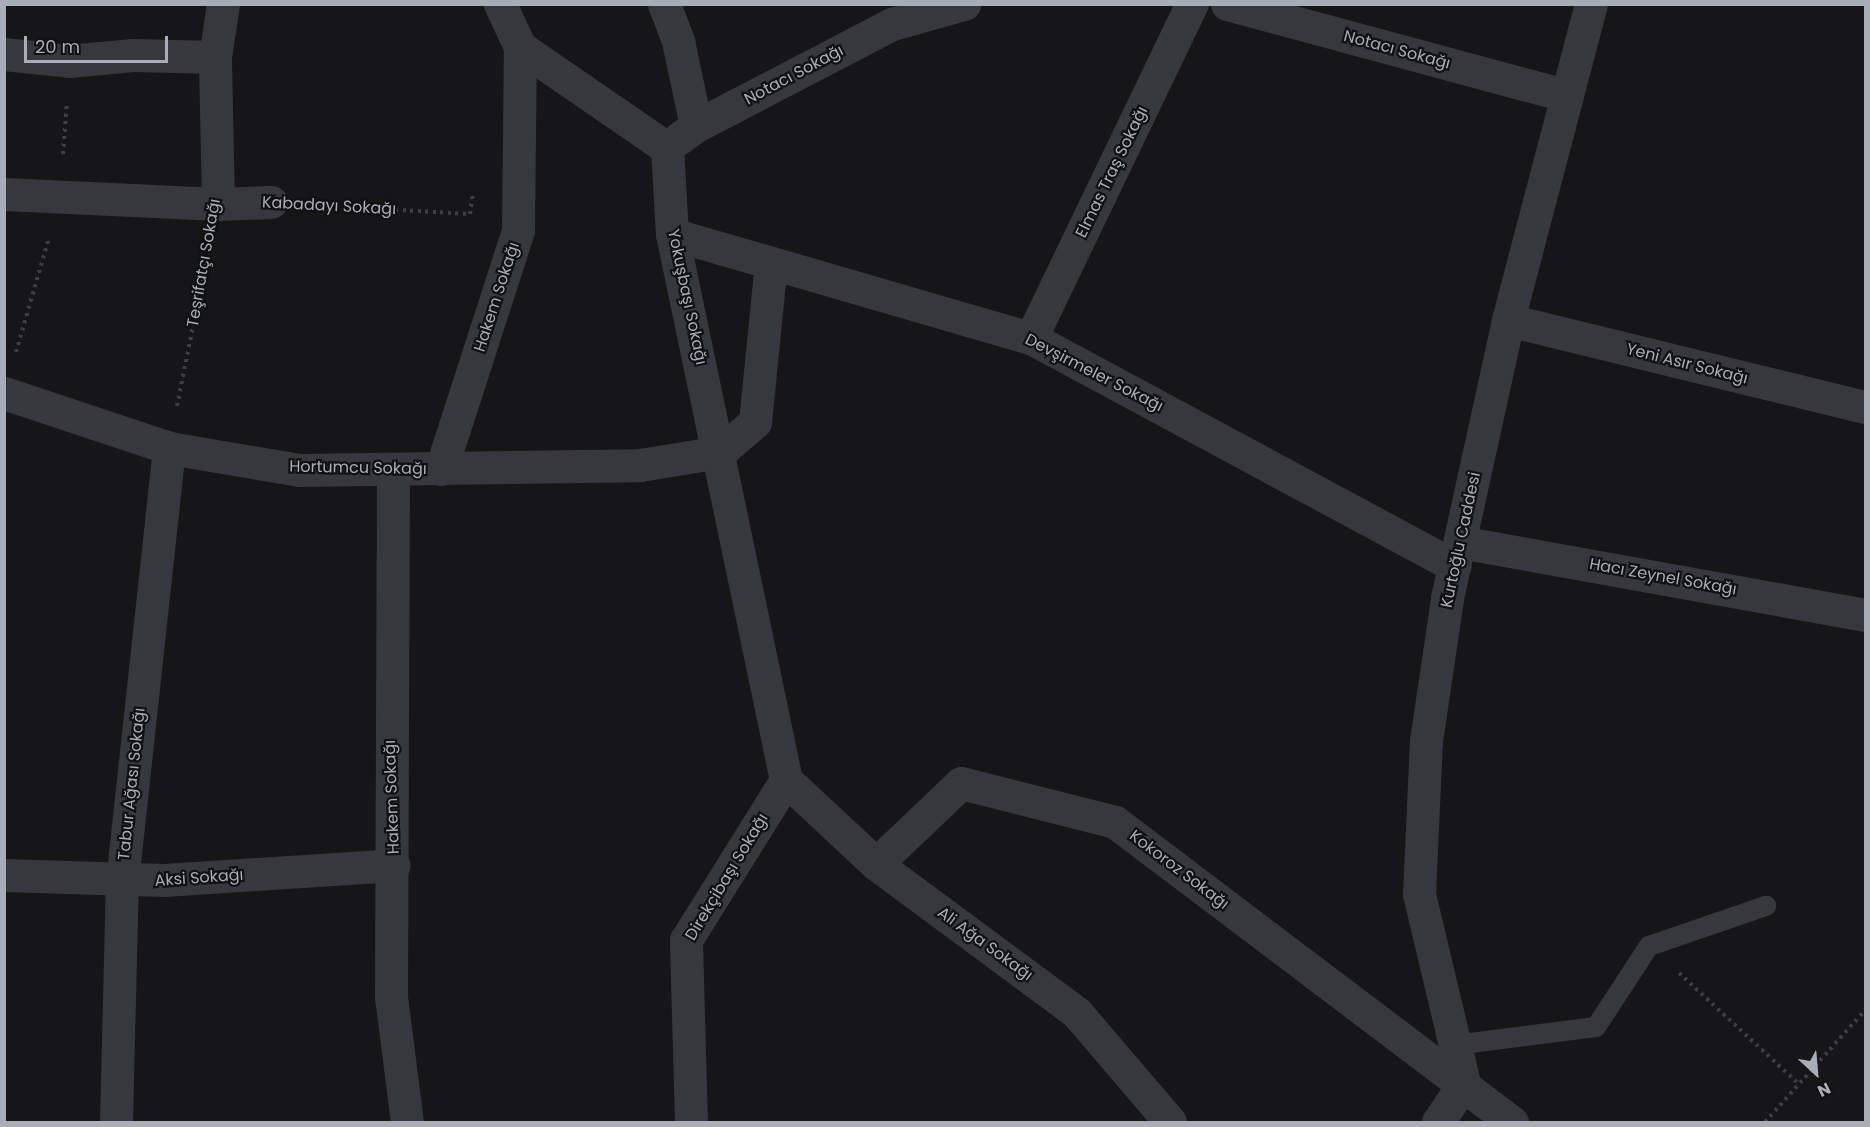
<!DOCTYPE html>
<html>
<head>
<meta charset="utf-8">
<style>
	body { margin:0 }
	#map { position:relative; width:1870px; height:1127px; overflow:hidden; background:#161618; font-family:Poppins,sans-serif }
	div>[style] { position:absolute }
	.path>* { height:4px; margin-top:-2px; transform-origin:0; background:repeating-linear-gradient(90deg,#3d3f44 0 3px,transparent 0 7.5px) }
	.service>* { height:20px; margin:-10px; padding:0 10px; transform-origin:10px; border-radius:10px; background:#37383d }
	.minor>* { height:33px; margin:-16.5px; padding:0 16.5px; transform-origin:16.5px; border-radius:16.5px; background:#37383d }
	.tertiary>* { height:33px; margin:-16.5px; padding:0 16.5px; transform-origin:16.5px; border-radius:16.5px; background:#37383d }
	span { translate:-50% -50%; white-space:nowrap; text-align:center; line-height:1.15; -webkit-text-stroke:4.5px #111113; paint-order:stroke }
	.street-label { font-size:16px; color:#a8adb8 }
	.frame { position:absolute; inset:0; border:6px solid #a8adb8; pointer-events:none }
	.north { position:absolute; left:1786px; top:1043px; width:60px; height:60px; -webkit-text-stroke:4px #111113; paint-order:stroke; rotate:154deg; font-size:16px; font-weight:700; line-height:24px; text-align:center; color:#a8adb8 }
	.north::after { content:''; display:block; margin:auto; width:21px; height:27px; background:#a8adb8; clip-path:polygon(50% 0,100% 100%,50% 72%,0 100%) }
	.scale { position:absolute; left:24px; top:36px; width:144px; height:27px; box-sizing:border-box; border:3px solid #a8adb8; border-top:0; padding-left:8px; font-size:18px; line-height:21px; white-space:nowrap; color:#a8adb8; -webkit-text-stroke:4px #111113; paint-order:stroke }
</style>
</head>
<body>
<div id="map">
	<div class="path">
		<i style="left:63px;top:154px;width:52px;rotate:-85.6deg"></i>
		<i style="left:313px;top:205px;width:157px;rotate:3.3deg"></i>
		<i style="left:470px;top:214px;width:21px;rotate:-82deg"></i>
		<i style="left:16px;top:352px;width:119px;rotate:-73.9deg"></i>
		<i style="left:177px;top:406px;width:163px;rotate:-78.7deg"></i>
		<i style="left:1679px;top:973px;width:163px;rotate:42.8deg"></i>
		<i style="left:1765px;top:1122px;width:152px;rotate:-48.2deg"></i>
	</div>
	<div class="service">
		<i style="left:1455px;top:1045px;width:142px;rotate:-7.3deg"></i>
		<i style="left:1596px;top:1027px;width:97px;rotate:-56.8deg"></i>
		<i style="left:1649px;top:946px;width:124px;rotate:-18.9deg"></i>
	</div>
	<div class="minor">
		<i style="left:500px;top:4px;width:47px;rotate:65.1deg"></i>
		<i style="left:520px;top:47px;width:178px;rotate:34.5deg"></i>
		<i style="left:667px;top:148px;width:86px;rotate:86.7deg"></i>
		<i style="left:672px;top:234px;width:558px;rotate:78.21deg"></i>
		<i style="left:664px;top:4px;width:40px;rotate:69deg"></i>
		<i style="left:678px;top:41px;width:87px;rotate:78deg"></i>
		<i style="left:696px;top:126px;width:22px;rotate:144deg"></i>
		<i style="left:1227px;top:4px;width:352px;rotate:15.1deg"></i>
		<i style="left:4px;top:54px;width:65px;rotate:6.1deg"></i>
		<i style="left:69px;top:61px;width:64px;rotate:-5.4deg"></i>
		<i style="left:133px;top:55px;width:82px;rotate:1.4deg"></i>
		<i style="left:696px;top:126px;width:221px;rotate:-27.5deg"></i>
		<i style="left:892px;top:24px;width:75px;rotate:-15.5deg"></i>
		<i style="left:4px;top:194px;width:214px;rotate:2.7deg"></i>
		<i style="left:218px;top:204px;width:53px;rotate:-2.2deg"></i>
		<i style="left:218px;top:204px;width:147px;rotate:-91.2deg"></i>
		<i style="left:215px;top:57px;width:54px;rotate:-81.4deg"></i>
		<i style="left:672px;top:234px;width:374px;rotate:16.2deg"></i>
		<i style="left:1031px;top:338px;width:481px;rotate:28.3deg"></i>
		<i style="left:1508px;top:320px;width:368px;rotate:13.7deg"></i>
		<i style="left:1031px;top:338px;width:371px;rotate:-64.3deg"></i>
		<i style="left:4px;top:393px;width:174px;rotate:18.4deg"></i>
		<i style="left:169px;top:448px;width:132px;rotate:9.6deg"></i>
		<i style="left:299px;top:470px;width:341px;rotate:-0.8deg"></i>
		<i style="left:640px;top:465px;width:81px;rotate:-9.2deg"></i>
		<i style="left:720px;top:452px;width:46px;rotate:-40.6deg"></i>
		<i style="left:755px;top:422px;width:160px;rotate:-84.3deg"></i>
		<i style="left:441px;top:469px;width:250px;rotate:-72.1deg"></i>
		<i style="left:518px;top:231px;width:184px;rotate:-89.4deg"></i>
		<i style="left:393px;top:470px;width:527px;rotate:90.22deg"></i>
		<i style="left:391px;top:997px;width:126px;rotate:82.7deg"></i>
		<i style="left:1460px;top:542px;width:413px;rotate:10.2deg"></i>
		<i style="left:786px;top:780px;width:123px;rotate:43deg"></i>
		<i style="left:876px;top:864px;width:250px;rotate:36.5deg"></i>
		<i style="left:1077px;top:1013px;width:143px;rotate:49.5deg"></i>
		<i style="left:876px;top:864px;width:117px;rotate:-43.6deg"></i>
		<i style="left:961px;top:783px;width:159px;rotate:14.2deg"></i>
		<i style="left:1115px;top:822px;width:498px;rotate:37.1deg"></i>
		<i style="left:4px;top:875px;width:160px;rotate:1.8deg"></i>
		<i style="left:164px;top:880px;width:230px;rotate:-3.7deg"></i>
		<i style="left:116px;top:1122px;width:241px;rotate:-88.6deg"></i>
		<i style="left:122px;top:881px;width:436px;rotate:-83.8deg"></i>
		<i style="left:691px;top:1122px;width:182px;rotate:-91.6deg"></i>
		<i style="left:686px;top:940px;width:189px;rotate:-58deg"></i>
		<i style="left:1438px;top:1122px;width:47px;rotate:-56.3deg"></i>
	</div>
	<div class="tertiary">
		<i style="left:1464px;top:1083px;width:194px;rotate:-103.4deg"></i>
		<i style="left:1419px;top:894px;width:153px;rotate:-87.4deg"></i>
		<i style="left:1426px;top:741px;width:145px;rotate:-81.6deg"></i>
		<i style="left:1447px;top:598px;width:285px;rotate:-77.6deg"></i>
		<i style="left:1508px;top:320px;width:327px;rotate:-75.3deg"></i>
	</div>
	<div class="street-label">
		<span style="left:1397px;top:50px;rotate:15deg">Notacı Sokağı</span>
		<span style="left:794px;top:75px;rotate:-28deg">Notacı Sokağı</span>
		<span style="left:1112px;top:172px;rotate:-64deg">Elmas Traş Sokağı</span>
		<span style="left:329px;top:206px;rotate:3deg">Kabadayı Sokağı</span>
		<span style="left:204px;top:263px;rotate:-80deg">Teşrifatçı Sokağı</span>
		<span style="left:497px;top:297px;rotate:-72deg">Hakem Sokağı</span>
		<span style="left:687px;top:297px;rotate:78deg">Yokuşbaşı Sokağı</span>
		<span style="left:1687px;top:364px;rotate:14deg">Yeni Asır Sokağı</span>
		<span style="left:1094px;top:373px;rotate:27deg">Devşirmeler Sokağı</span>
		<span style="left:358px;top:468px;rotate:1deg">Hortumcu Sokağı</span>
		<span style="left:1461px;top:540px;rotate:-78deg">Kurtoğlu Caddesi</span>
		<span style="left:1663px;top:577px;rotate:10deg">Hacı Zeynel Sokağı</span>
		<span style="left:132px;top:784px;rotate:-84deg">Tabur Ağası Sokağı</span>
		<span style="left:392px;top:797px;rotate:-92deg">Hakem Sokağı</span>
		<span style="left:1179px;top:870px;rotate:37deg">Kokoroz Sokağı</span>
		<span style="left:727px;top:877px;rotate:-59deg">Direkçibaşı Sokağı</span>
		<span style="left:199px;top:878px;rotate:-4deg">Aksi Sokağı</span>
		<span style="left:985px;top:944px;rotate:36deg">Ali Ağa Sokağı</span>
	</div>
	<div class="frame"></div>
	<div class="north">N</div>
	<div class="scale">20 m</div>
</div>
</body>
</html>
